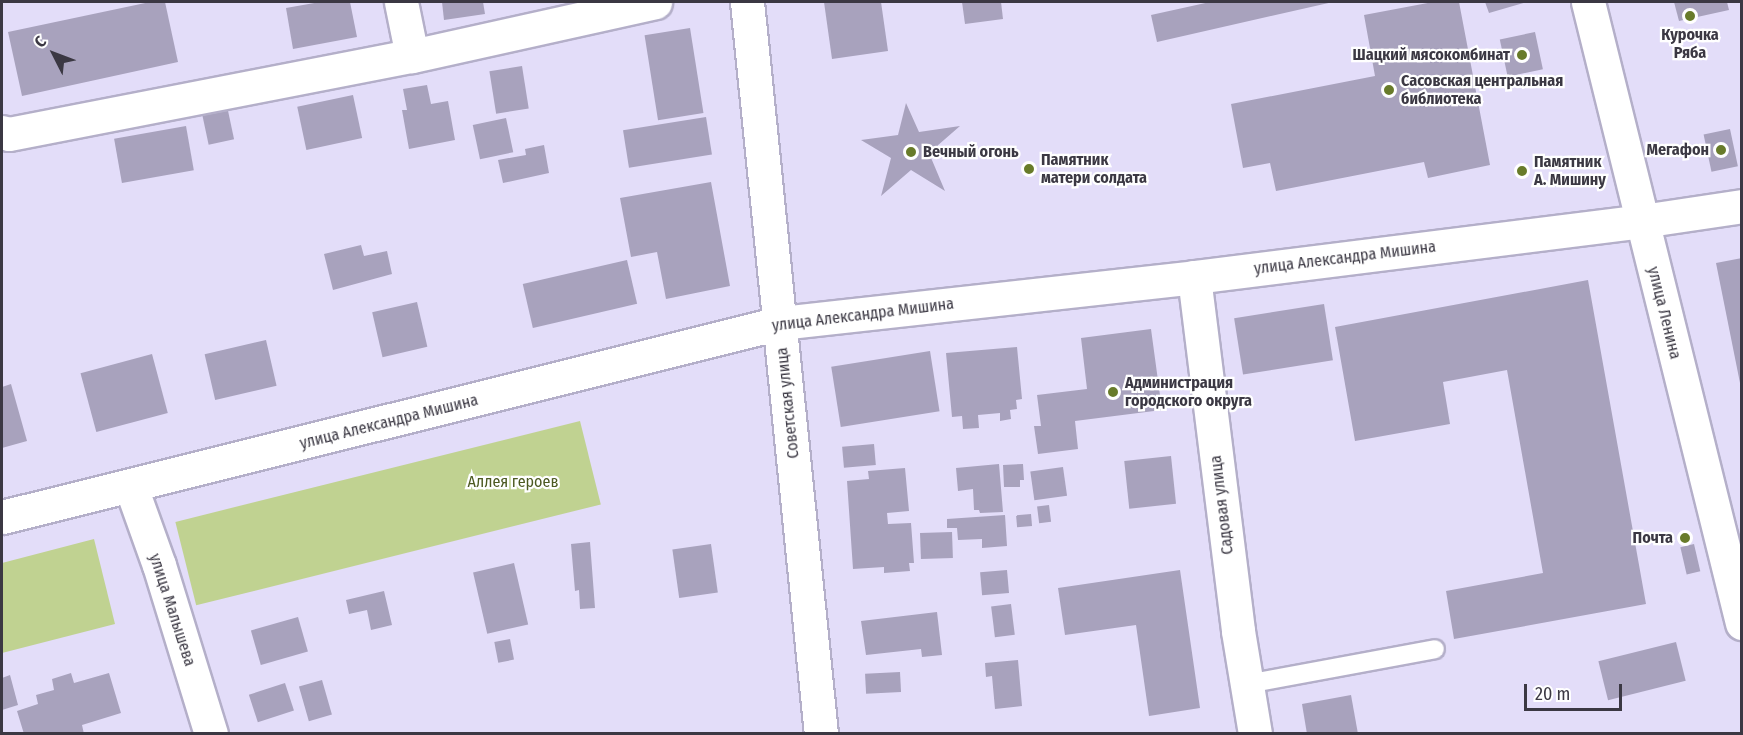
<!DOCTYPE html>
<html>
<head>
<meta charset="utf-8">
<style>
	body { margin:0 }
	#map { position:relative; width:1743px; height:735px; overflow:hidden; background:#e3ddf9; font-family:"Fira Sans Condensed",sans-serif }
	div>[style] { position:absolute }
	.green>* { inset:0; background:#c0d291; transform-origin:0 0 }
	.building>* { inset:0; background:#a8a2bd; transform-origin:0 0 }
	.roads { filter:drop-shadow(2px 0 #b4afc9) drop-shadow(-2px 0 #b4afc9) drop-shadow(0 2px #b4afc9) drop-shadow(0 -2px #b4afc9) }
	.service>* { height:18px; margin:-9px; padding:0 9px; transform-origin:9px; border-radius:9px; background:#fff }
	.minor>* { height:33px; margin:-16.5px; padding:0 16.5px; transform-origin:16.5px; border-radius:16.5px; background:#fff }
	.tertiary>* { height:33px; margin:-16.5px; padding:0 16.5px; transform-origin:16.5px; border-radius:16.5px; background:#fff }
	.secondary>* { height:33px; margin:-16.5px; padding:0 16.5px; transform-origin:16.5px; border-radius:16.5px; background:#fff }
	.dots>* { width:16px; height:16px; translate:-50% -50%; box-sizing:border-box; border:3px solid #fff; border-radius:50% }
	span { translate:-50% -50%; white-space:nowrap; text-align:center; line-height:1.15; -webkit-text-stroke:4.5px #fff; paint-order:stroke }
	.poi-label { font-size:16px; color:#3b3843; font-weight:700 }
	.right { translate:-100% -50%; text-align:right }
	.left { translate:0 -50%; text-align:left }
	.street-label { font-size:16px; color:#3b3843 }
	.park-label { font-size:16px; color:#4c5921 }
	.frame { position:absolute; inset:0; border:3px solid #3b3843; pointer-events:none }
	.north { position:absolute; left:24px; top:24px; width:60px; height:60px; -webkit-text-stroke:4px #fff; paint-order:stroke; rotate:312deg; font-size:16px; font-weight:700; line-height:24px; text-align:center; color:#3b3843 }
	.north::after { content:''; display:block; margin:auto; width:21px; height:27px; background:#3b3843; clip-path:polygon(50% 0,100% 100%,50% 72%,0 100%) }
	.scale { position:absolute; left:1524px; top:684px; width:98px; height:27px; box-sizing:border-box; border:3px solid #3b3843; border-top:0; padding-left:8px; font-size:18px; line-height:21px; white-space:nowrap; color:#3b3843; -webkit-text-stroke:4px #fff; paint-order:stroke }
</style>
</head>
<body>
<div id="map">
	<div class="green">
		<i style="left:580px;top:421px;width:86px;height:417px;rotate:76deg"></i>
		<i style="clip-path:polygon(94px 539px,115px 624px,2px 653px,2px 563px)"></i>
	</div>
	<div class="building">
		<i style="clip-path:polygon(150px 2px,165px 2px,178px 62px,22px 96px,8px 32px)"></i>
		<i style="clip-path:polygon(320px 2px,350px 2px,357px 37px,293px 49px,286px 8px)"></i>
		<i style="clip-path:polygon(442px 2px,483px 2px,485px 14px,444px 20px)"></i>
		<i style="clip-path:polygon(824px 2px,881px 2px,888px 51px,832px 59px)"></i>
		<i style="clip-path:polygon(962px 2px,1001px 2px,1003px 19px,965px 24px)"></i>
		<i style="clip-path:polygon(1210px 2px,1333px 2px,1157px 42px,1151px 15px)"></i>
		<i style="clip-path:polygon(1433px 2px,1459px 2px,1490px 165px,1428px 178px,1424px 162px,1276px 191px,1270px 163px,1243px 168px,1231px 104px,1375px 76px,1364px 15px)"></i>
		<i style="clip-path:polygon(1485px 2px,1527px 2px,1489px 13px)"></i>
		<i style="clip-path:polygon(1674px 2px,1727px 2px,1729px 10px,1679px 21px)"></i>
		<i style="left:690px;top:28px;width:86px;height:46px;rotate:81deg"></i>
		<i style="left:1535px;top:32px;width:38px;height:36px;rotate:78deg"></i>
		<i style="left:522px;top:66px;width:43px;height:33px;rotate:81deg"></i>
		<i style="clip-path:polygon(427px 85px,431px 104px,448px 101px,455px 140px,409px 149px,402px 110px,407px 110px,403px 89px)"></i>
		<i style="left:353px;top:95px;width:44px;height:57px;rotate:78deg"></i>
		<i style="clip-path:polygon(906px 103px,919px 132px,960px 126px,929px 153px,945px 191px,911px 170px,881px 196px,891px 158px,861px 140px,898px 135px)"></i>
		<i style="left:227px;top:106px;width:34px;height:26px;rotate:78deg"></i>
		<i style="left:706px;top:117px;width:38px;height:84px;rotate:81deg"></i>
		<i style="left:506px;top:118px;width:35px;height:34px;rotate:78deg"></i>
		<i style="left:186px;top:126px;width:45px;height:73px;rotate:80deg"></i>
		<i style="left:1730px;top:129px;width:38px;height:27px;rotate:78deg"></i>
		<i style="clip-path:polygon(544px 145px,549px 173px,503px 183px,498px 160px,526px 155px,525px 149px)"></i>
		<i style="clip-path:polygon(711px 182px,730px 286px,666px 299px,657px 252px,631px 257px,620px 198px)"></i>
		<i style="clip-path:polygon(361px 245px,364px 256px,387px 251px,392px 274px,333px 290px,324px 254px)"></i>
		<i style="clip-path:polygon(1742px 258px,1742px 383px,1740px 383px,1716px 263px)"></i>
		<i style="left:627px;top:260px;width:45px;height:107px;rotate:77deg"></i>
		<i style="clip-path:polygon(1588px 280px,1646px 604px,1454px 639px,1446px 591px,1543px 573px,1507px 370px,1443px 382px,1450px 424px,1355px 441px,1335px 327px)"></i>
		<i style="left:417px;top:302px;width:46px;height:46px;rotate:77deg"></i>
		<i style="left:1324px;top:304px;width:57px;height:91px;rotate:81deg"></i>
		<i style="clip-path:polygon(1151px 329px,1162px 410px,1075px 421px,1078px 449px,1038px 454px,1034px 426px,1041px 426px,1037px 395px,1087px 389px,1081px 338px)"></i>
		<i style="left:266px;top:340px;width:47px;height:63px;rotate:77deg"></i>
		<i style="clip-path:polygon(1017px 347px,1022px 399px,1016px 400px,1017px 409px,1010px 410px,1011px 419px,1000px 421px,1000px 413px,978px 415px,979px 428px,963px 429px,962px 416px,952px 417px,946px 353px)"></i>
		<i style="left:930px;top:351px;width:61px;height:100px;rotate:81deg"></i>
		<i style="left:152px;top:354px;width:61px;height:74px;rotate:75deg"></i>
		<i style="clip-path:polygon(11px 384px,27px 441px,2px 448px,2px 387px)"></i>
		<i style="left:874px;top:444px;width:21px;height:32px;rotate:85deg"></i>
		<i style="left:1171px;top:456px;width:48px;height:47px;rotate:84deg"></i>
		<i style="clip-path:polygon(999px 464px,1003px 512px,980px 513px,979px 510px,974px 510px,973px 489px,958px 491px,956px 468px)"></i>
		<i style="clip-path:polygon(1023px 464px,1024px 480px,1020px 480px,1020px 487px,1004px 487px,1003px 465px)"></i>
		<i style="left:1063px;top:467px;width:29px;height:33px;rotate:82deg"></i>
		<i style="clip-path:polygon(905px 468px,909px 511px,887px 513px,888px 524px,911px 523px,914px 563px,909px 563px,910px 571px,884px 573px,884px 567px,853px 569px,847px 481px,869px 479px,868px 471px)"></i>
		<i style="left:1049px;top:505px;width:17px;height:12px;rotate:83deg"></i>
		<i style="left:1031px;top:514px;width:12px;height:15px;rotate:85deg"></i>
		<i style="clip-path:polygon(1005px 515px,1007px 546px,982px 548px,982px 539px,958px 540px,957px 528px,947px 528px,947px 519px)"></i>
		<i style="left:952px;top:532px;width:26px;height:32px;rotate:88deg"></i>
		<i style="clip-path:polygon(590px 542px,595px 608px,580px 609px,579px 590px,575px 591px,571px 544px)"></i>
		<i style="left:711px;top:544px;width:49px;height:39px;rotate:82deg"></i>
		<i style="left:1694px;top:544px;width:28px;height:14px;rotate:77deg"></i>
		<i style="left:514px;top:563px;width:63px;height:42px;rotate:77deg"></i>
		<i style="left:1007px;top:570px;width:23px;height:27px;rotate:85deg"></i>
		<i style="clip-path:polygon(1180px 570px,1200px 708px,1149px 716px,1136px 625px,1065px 635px,1058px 588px)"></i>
		<i style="clip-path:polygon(384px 591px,392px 625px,371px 630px,367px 610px,349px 614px,346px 600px)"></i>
		<i style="left:1011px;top:604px;width:31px;height:20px;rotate:83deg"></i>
		<i style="clip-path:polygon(937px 612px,942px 655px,922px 657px,921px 649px,866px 655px,861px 621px)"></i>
		<i style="left:298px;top:617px;width:36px;height:49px;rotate:74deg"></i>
		<i style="left:510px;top:639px;width:21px;height:16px;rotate:79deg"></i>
		<i style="left:1676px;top:642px;width:40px;height:80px;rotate:76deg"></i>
		<i style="clip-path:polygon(1018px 660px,1022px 706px,995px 709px,992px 676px,986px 677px,985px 663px)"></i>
		<i style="left:900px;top:672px;width:20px;height:35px;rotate:87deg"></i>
		<i style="clip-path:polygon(71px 673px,74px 683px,109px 673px,121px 713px,82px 725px,84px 734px,24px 734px,17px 711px,38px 704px,36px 695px,54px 690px,52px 679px)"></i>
		<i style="clip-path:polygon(10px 675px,18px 705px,2px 710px,2px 678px)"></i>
		<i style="left:322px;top:680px;width:36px;height:24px;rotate:74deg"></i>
		<i style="left:285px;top:683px;width:29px;height:38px;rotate:72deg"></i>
		<i style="clip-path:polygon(1351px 695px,1358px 734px,1307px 734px,1302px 704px)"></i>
	</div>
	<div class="roads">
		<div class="service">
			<i style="left:1247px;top:684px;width:191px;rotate:-10.5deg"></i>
		</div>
		<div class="minor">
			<i style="left:401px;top:2px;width:55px;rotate:78.5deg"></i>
			<i style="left:2px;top:132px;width:7px;rotate:16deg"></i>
			<i style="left:9px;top:134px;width:410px;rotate:-11deg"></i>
			<i style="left:412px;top:56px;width:249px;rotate:-12.5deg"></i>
			<i style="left:1194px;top:277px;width:357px;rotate:82.9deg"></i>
			<i style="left:1238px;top:631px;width:104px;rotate:80.6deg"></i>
			<i style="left:131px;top:487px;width:83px;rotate:70.3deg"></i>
			<i style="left:159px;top:565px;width:177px;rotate:72.9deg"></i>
		</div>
		<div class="tertiary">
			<i style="left:747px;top:2px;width:736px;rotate:84.23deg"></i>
			<i style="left:2px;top:517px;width:802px;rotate:-14deg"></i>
			<i style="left:780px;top:323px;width:417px;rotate:-6.3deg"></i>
			<i style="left:1194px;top:277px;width:451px;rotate:-7.1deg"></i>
			<i style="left:1642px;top:221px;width:101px;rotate:-8.5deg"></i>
		</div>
		<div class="secondary">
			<i style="left:1588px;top:2px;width:640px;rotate:76.07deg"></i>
		</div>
	</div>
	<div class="dots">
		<i style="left:1690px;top:16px;background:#687b2a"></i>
		<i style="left:1522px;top:55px;background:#687b2a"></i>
		<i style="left:1389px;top:90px;background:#687b2a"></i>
		<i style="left:1721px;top:150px;background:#687b2a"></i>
		<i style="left:911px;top:152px;background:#687b2a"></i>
		<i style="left:1029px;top:169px;background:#687b2a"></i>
		<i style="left:1522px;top:171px;background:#687b2a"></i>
		<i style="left:1113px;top:392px;background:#687b2a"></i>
		<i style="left:1685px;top:538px;background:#687b2a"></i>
	</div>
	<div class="poi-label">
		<span style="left:1690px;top:44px">Курочка<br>Ряба</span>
		<span class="right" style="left:1510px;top:55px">Шацкий мясокомбинат</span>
		<span class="left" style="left:1401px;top:90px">Сасовская центральная<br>библиотека</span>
		<span class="right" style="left:1709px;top:150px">Мегафон</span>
		<span class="left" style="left:923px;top:152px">Вечный огонь</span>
		<span class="left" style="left:1041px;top:169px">Памятник<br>матери солдата</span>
		<span class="left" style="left:1534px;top:171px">Памятник<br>А. Мишину</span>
		<span class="left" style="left:1125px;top:392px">Администрация<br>городского округа</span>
		<span class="right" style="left:1673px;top:538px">Почта</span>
	</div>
	<div class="street-label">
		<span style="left:1345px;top:258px;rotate:-7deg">улица Александра Мишина</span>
		<span style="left:1664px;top:313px;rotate:76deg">улица Ленина</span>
		<span style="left:863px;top:315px;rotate:-7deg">улица Александра Мишина</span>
		<span style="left:788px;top:403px;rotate:-96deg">Советская улица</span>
		<span style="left:389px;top:422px;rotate:-14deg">улица Александра Мишина</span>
		<span style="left:1222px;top:505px;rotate:-97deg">Садовая улица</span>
		<span style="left:172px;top:610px;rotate:72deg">улица Малышева</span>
	</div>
	<div class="park-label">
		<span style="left:513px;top:482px">Аллея героев</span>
	</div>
	<div class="frame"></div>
	<div class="north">С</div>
	<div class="scale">20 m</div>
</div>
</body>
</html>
